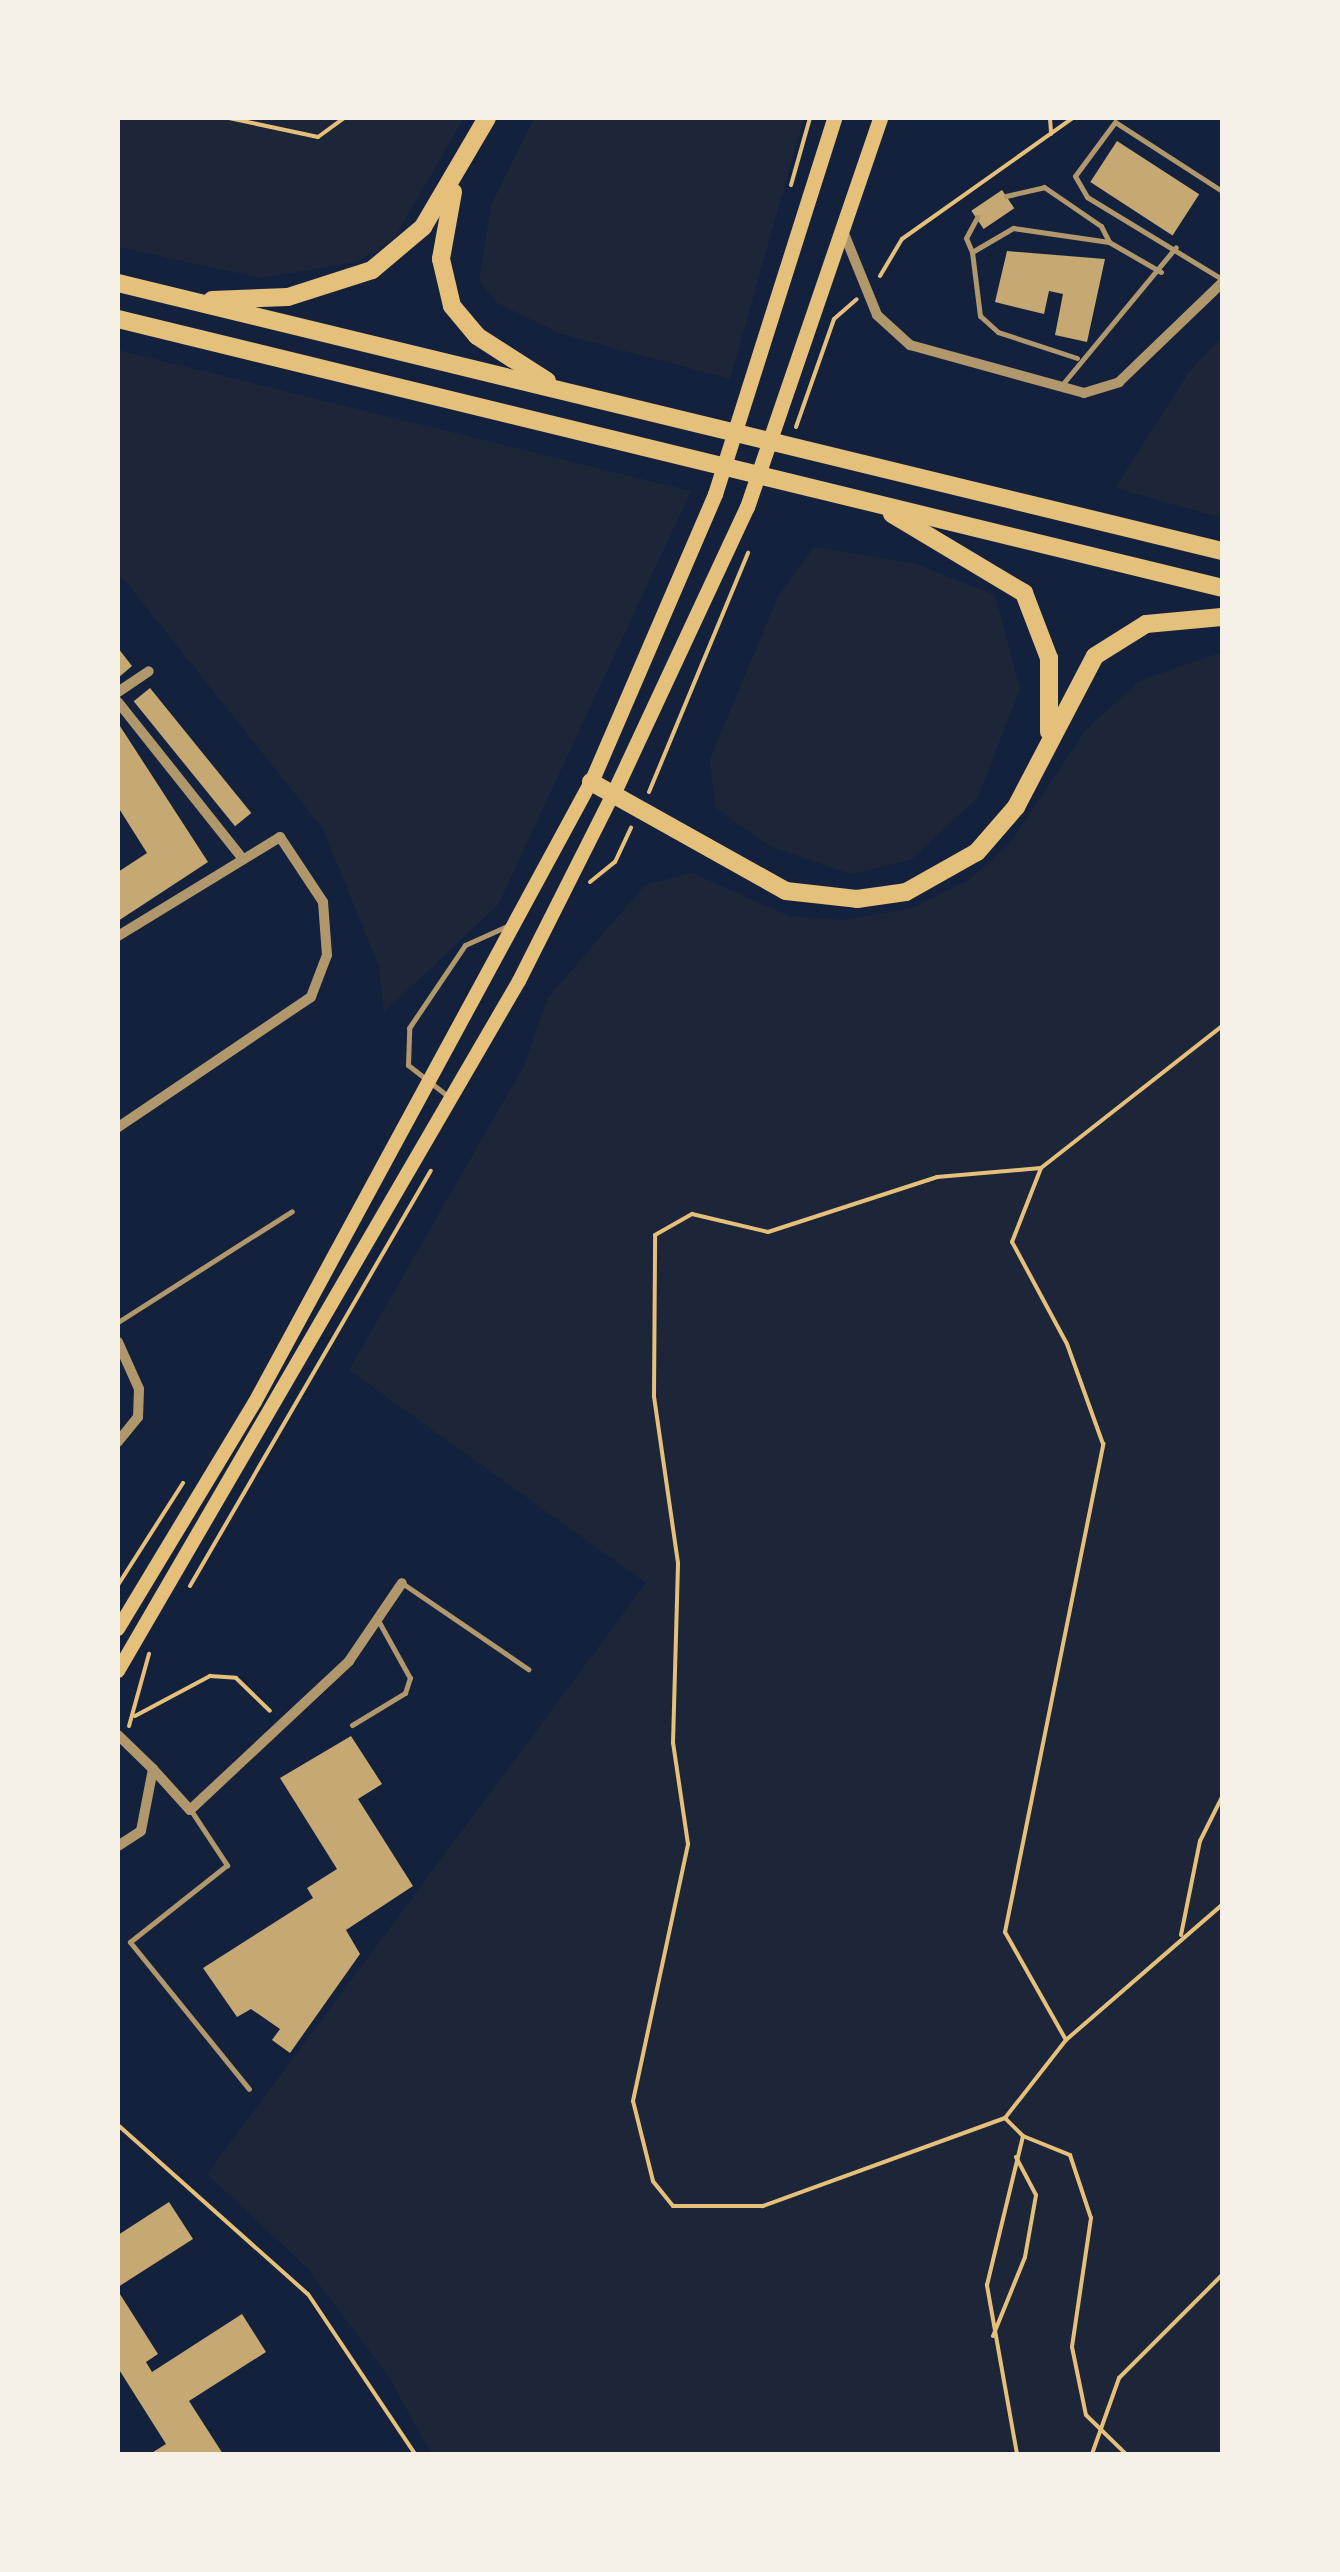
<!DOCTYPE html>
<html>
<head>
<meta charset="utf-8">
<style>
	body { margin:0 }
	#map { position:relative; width:1340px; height:2572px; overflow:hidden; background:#14213d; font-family:Raleway,sans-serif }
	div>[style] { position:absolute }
	.green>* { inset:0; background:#1d2539 }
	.building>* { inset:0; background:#c6a872; transform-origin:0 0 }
	.path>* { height:4px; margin:-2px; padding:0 2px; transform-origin:2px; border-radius:2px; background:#e5c07b }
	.service>* { height:5px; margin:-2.5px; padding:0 2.5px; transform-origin:2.5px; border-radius:2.5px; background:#b1986c }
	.minor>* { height:10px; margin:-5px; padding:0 5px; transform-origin:5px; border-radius:5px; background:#b1986c }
	.secondary>* { height:14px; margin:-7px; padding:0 7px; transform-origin:7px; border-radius:7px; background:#e5c07b }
	.primary>* { height:15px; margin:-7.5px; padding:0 7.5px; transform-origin:7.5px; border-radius:7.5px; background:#e5c07b }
	.motorway>* { height:18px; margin:-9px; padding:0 9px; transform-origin:9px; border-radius:9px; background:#e5c07b }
	span { translate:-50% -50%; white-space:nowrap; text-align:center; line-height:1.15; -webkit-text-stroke:8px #f6f1e7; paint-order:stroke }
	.frame { position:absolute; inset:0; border:120px solid #f6f1e7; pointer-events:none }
</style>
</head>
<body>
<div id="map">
	<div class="green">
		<i style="clip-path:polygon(118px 118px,464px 118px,394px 239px,357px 262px,261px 278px,118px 247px)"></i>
		<i style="clip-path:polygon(534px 118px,804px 118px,730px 379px,561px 334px,497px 303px,479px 281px,491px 205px)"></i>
		<i style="clip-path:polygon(1222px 337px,1222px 518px,1115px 488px,1189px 372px)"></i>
		<i style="clip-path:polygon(118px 350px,691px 491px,498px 905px,384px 1012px,379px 967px,323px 829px,118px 572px)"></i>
		<i style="clip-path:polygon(814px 547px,916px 564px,995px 595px,1020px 689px,978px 797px,911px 860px,851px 874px,769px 846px,715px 807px,710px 759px,778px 596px)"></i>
		<i style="clip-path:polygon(1222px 652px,1222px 2454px,431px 2454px,389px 2377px,307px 2268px,207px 2174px,646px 1583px,349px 1370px,525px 1064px,547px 999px,645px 885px,692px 873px,789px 916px,845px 920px,911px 908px,969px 880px,1011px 842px,1085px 731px,1139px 681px)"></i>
	</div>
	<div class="building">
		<i style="left:1117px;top:141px;width:98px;height:49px;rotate:33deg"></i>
		<i style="left:1002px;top:190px;width:22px;height:37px;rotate:56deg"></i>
		<i style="clip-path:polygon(1007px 251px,1105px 259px,1087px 342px,1055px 335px,1063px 294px,1049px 291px,1044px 314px,995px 302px)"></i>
		<i style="clip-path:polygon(118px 648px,132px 666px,118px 678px)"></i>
		<i style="left:150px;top:688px;width:161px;height:21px;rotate:51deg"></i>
		<i style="clip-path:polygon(118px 723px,208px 862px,118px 921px,118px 872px,147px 853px,118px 807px)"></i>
		<i style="clip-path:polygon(351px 1736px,382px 1784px,358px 1799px,413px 1886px,346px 1930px,360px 1954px,290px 2053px,272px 2040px,280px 2029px,251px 2009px,237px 2017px,203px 1968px,313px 1898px,307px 1888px,337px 1869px,280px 1778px)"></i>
		<i style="clip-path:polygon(169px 2202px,193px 2239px,118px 2287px,118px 2235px)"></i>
		<i style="clip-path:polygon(118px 2291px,158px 2354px,146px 2362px,152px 2372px,242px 2314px,266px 2352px,189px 2401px,223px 2454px,150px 2454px,166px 2444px,118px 2368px)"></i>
	</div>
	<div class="path">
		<i style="left:229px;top:118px;width:91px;rotate:12.1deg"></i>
		<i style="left:318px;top:137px;width:32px;rotate:-36deg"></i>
		<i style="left:1050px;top:118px;width:16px;rotate:86deg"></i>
		<i style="left:791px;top:185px;width:70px;rotate:-74.2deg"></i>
		<i style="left:880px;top:276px;width:43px;rotate:-59.3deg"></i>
		<i style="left:902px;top:239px;width:209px;rotate:-35.3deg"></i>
		<i style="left:796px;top:427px;width:114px;rotate:-70.6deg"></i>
		<i style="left:834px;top:319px;width:30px;rotate:-41deg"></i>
		<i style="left:649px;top:792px;width:259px;rotate:-67.5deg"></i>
		<i style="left:590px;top:882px;width:32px;rotate:-39deg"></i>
		<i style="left:615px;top:862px;width:38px;rotate:-65deg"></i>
		<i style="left:118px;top:1585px;width:121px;rotate:-57.5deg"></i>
		<i style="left:190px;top:1586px;width:480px;rotate:-59.9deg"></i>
		<i style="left:135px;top:1716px;width:85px;rotate:-28.1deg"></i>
		<i style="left:210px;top:1676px;width:26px;rotate:4deg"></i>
		<i style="left:236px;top:1678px;width:47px;rotate:44.1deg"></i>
		<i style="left:129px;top:1726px;width:75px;rotate:-74.5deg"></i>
		<i style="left:1181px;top:1935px;width:96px;rotate:-78.6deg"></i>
		<i style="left:1200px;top:1841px;width:49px;rotate:-63.4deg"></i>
		<i style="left:1066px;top:2040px;width:124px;rotate:-119.5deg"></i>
		<i style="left:1005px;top:1932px;width:498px;rotate:-78.6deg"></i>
		<i style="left:1103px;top:1444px;width:106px;rotate:-109.8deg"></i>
		<i style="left:1067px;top:1344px;width:116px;rotate:-118.3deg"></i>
		<i style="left:1012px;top:1242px;width:79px;rotate:-68.6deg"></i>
		<i style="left:1041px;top:1168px;width:230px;rotate:-38.1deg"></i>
		<i style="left:1005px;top:2118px;width:258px;rotate:160deg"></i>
		<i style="left:763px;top:2206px;width:90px;rotate:180deg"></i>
		<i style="left:673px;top:2206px;width:32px;rotate:-129deg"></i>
		<i style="left:653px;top:2181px;width:82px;rotate:-104deg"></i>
		<i style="left:633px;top:2101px;width:263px;rotate:-77.9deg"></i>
		<i style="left:688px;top:1844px;width:102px;rotate:-98.4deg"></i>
		<i style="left:673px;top:1743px;width:180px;rotate:-88.4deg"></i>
		<i style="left:678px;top:1563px;width:169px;rotate:-98.2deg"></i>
		<i style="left:654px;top:1396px;width:161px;rotate:-89.6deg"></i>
		<i style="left:655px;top:1235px;width:43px;rotate:-29.6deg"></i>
		<i style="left:692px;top:1214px;width:78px;rotate:13.3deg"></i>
		<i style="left:768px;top:1232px;width:178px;rotate:-18deg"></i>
		<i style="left:937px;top:1177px;width:104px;rotate:-4.9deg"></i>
		<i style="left:118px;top:2125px;width:254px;rotate:41.7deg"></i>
		<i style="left:308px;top:2294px;width:192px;rotate:56.2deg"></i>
		<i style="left:1023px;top:2136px;width:51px;rotate:22deg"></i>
		<i style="left:1070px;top:2155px;width:66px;rotate:71.6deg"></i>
		<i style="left:1091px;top:2218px;width:130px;rotate:98.4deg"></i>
		<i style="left:1072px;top:2347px;width:69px;rotate:78.4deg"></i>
		<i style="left:1086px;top:2415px;width:56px;rotate:44.3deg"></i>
		<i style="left:993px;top:2336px;width:85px;rotate:-67.9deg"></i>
		<i style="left:1025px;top:2257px;width:63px;rotate:-79.9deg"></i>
		<i style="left:1036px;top:2195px;width:43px;rotate:-117.8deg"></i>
		<i style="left:1017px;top:2454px;width:172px;rotate:-100.1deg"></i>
		<i style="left:987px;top:2285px;width:153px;rotate:-76.4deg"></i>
		<i style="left:1023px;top:2136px;width:25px;rotate:-135deg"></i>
		<i style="left:1005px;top:2118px;width:99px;rotate:-52deg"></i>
		<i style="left:1066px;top:2040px;width:206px;rotate:-40.9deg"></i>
		<i style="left:1092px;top:2454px;width:81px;rotate:-70.4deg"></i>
		<i style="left:1119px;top:2378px;width:146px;rotate:-45deg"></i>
	</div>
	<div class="service">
		<i style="left:1222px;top:191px;width:127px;rotate:-147.2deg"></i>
		<i style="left:1115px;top:122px;width:67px;rotate:126.5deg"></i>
		<i style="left:1075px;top:176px;width:24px;rotate:60deg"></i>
		<i style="left:1087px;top:197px;width:158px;rotate:31.3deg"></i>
		<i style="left:1006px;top:196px;width:39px;rotate:-13deg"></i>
		<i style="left:1044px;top:187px;width:69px;rotate:34.4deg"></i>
		<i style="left:1101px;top:226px;width:18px;rotate:63deg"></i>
		<i style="left:972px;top:252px;width:15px;rotate:-113deg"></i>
		<i style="left:966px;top:238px;width:24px;rotate:-62deg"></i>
		<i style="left:1077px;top:358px;width:83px;rotate:-161.8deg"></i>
		<i style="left:998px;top:332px;width:24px;rotate:-138deg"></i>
		<i style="left:980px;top:316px;width:64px;rotate:-97.1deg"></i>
		<i style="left:972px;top:252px;width:48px;rotate:-30.3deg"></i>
		<i style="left:1013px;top:228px;width:97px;rotate:8.3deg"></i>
		<i style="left:1109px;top:242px;width:60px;rotate:30deg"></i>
		<i style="left:1061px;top:386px;width:180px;rotate:-50.4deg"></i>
		<i style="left:449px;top:1097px;width:52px;rotate:-142deg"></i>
		<i style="left:408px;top:1065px;width:37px;rotate:-88deg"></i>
		<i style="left:409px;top:1028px;width:100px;rotate:-56deg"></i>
		<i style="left:465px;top:945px;width:51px;rotate:-24.1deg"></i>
		<i style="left:118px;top:1322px;width:206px;rotate:-32.5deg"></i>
		<i style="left:402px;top:1583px;width:153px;rotate:34.3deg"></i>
		<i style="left:352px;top:1725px;width:62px;rotate:-31.1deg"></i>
		<i style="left:405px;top:1693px;width:16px;rotate:-72deg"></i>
		<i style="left:410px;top:1678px;width:64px;rotate:-119deg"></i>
		<i style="left:192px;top:1812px;width:64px;rotate:56.6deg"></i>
		<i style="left:227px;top:1865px;width:124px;rotate:141.6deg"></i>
		<i style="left:130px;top:1942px;width:189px;rotate:51deg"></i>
	</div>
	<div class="minor">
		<i style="left:845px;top:236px;width:85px;rotate:67.9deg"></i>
		<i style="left:877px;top:315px;width:45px;rotate:42.3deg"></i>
		<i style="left:910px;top:345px;width:180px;rotate:15.4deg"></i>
		<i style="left:1084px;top:393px;width:37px;rotate:-17deg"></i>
		<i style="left:1119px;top:382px;width:143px;rotate:-43.9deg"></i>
		<i style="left:118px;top:692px;width:37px;rotate:-34deg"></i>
		<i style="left:118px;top:702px;width:199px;rotate:51.5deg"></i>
		<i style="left:118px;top:936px;width:190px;rotate:-31.4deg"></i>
		<i style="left:280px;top:837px;width:78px;rotate:56.5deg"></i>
		<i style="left:323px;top:902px;width:53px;rotate:85.7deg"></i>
		<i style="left:327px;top:955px;width:45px;rotate:110.9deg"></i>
		<i style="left:311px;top:997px;width:233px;rotate:146deg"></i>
		<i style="left:118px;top:1342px;width:51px;rotate:65.9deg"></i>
		<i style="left:139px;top:1389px;width:28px;rotate:92deg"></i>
		<i style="left:138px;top:1417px;width:32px;rotate:129deg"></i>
		<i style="left:118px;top:1735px;width:49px;rotate:44.2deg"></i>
		<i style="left:153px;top:1769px;width:63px;rotate:101deg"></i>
		<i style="left:141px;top:1831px;width:27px;rotate:147deg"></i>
		<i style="left:153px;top:1769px;width:55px;rotate:47.9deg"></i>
		<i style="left:190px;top:1810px;width:218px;rotate:-43.1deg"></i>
		<i style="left:349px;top:1661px;width:94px;rotate:-55.8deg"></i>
	</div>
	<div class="secondary">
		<i style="left:118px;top:1629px;width:265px;rotate:-58.9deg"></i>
		<i style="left:255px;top:1402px;width:705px;rotate:-61.55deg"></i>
		<i style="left:118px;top:1671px;width:798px;rotate:-59.84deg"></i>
		<i style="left:519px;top:981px;width:209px;rotate:-63.3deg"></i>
	</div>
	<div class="primary">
		<i style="left:591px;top:782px;width:314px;rotate:-66.7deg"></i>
		<i style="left:715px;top:494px;width:394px;rotate:-72.4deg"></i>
		<i style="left:613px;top:794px;width:317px;rotate:-65deg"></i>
		<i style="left:747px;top:507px;width:411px;rotate:-71.1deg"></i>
	</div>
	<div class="motorway">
		<i style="left:453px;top:192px;width:68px;rotate:100.2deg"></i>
		<i style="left:441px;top:259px;width:48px;rotate:76.8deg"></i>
		<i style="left:452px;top:306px;width:39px;rotate:50deg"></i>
		<i style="left:477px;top:336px;width:83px;rotate:32.7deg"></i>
		<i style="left:118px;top:283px;width:1136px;rotate:13.64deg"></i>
		<i style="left:212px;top:300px;width:76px;rotate:-2.3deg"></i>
		<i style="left:288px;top:297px;width:88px;rotate:-17.8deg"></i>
		<i style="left:372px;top:270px;width:67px;rotate:-40.1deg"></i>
		<i style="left:423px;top:227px;width:126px;rotate:-59.6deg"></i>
		<i style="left:118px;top:319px;width:1136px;rotate:13.69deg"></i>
		<i style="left:892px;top:514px;width:154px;rotate:30.9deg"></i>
		<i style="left:1024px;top:593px;width:70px;rotate:69deg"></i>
		<i style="left:1049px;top:658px;width:74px;rotate:90deg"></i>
		<i style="left:591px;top:782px;width:223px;rotate:29.2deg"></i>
		<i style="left:786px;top:891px;width:71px;rotate:6.4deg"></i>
		<i style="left:857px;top:899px;width:49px;rotate:-8.1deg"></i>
		<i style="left:906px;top:892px;width:81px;rotate:-29.4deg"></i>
		<i style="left:977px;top:852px;width:60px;rotate:-49.1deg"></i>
		<i style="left:1016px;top:807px;width:170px;rotate:-62.4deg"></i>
		<i style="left:1095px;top:656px;width:60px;rotate:-32.1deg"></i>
		<i style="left:1146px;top:624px;width:76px;rotate:-5.3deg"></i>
	</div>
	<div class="frame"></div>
</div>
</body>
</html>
